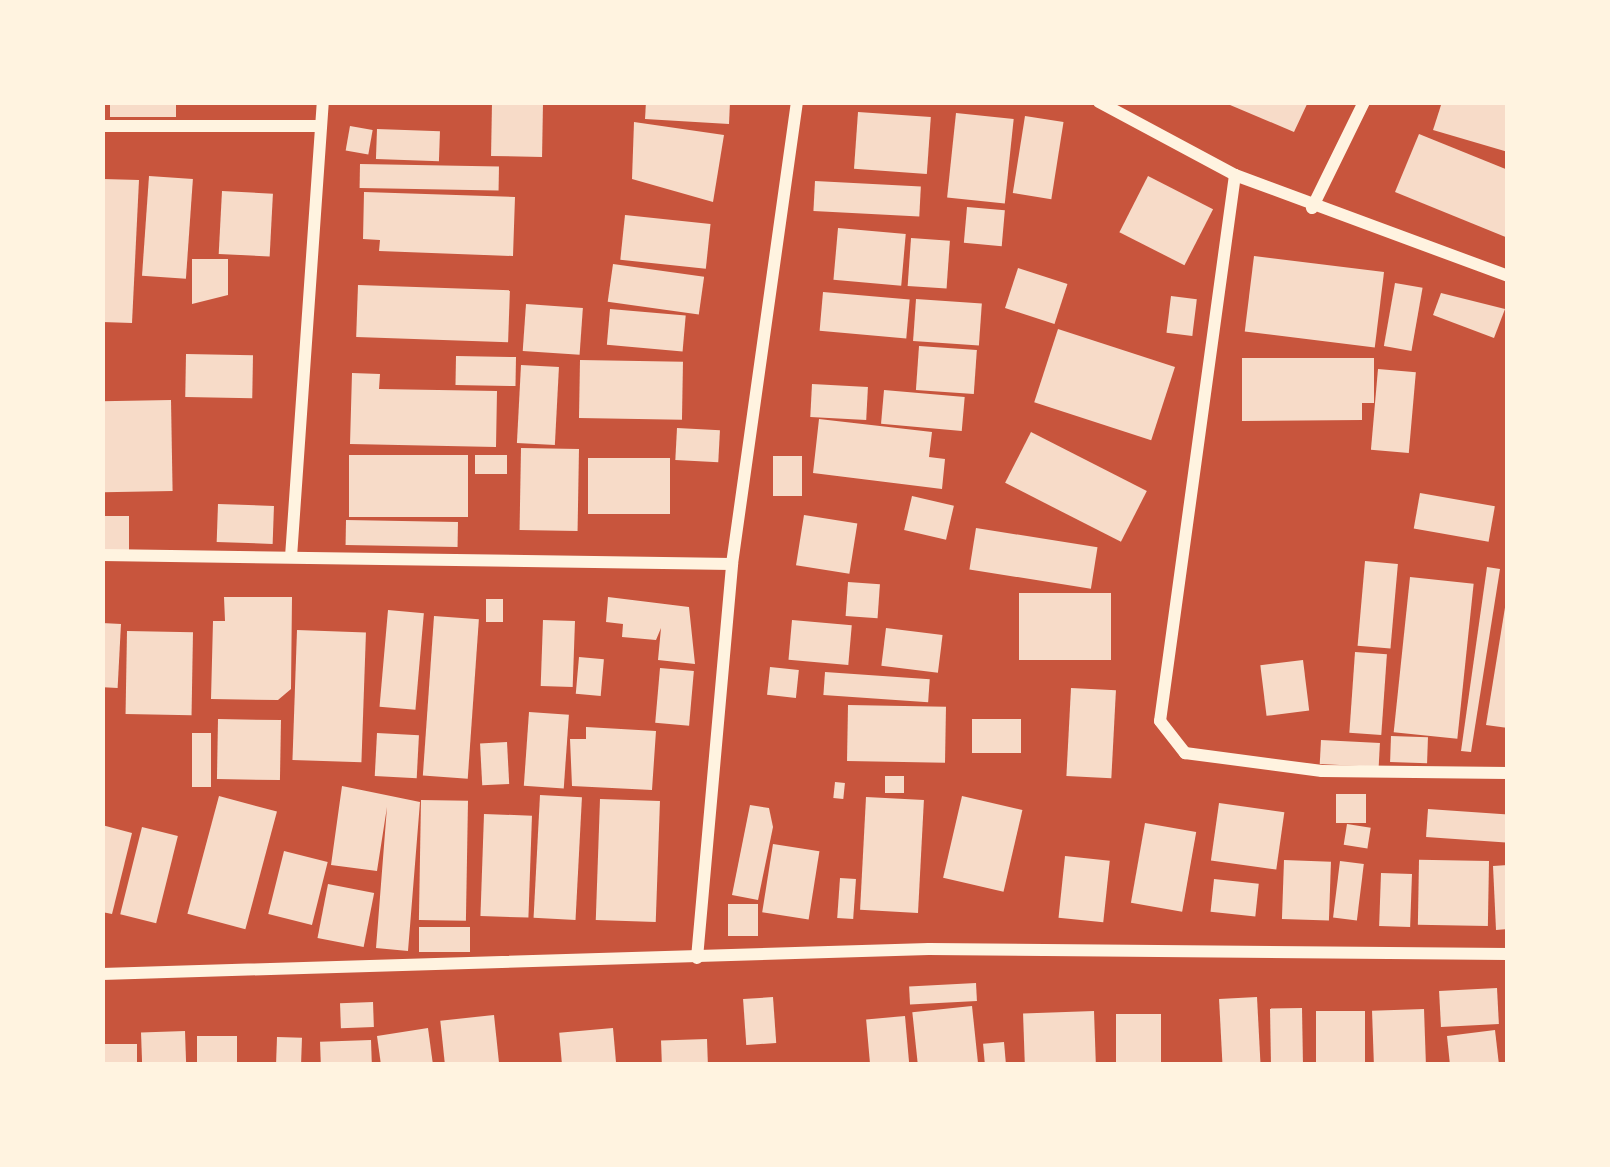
<!DOCTYPE html>
<html>
<head>
<meta charset="utf-8">
<style>
	body { margin:0 }
	#map { position:relative; width:1610px; height:1167px; overflow:hidden; background:#c8553d; font-family:"Public Sans",sans-serif }
	div>[style] { position:absolute }
	.building>* { inset:0; background:#f7dbc8; transform-origin:0 0 }
	.minor>* { height:12px; margin:-6px; padding:0 6px; transform-origin:6px; border-radius:6px; background:#fff3e0 }
	span { translate:-50% -50%; white-space:nowrap; text-align:center; line-height:1.15; -webkit-text-stroke:9px #fff3e0; paint-order:stroke }
	.frame { position:absolute; inset:0; border:105px solid #fff3e0; pointer-events:none }
</style>
</head>
<body>
<div id="map">
	<div class="building">
		<i style="left:110px;top:102px;width:66px;height:15px"></i>
		<i style="left:492px;top:102px;width:51px;height:54px;rotate:1deg"></i>
		<i style="clip-path:polygon(646px 102px,730px 102px,729px 124px,645px 119px)"></i>
		<i style="clip-path:polygon(1223px 102px,1308px 102px,1294px 132px)"></i>
		<i style="clip-path:polygon(1442px 102px,1508px 102px,1508px 152px,1433px 130px)"></i>
		<i style="left:858px;top:112px;width:73px;height:57px;rotate:4deg"></i>
		<i style="left:956px;top:113px;width:58px;height:85px;rotate:6deg"></i>
		<i style="left:1025px;top:116px;width:39px;height:78px;rotate:9deg"></i>
		<i style="clip-path:polygon(634px 122px,724px 135px,713px 202px,632px 179px)"></i>
		<i style="left:350px;top:126px;width:23px;height:25px;rotate:10deg"></i>
		<i style="left:377px;top:129px;width:63px;height:30px;rotate:2deg"></i>
		<i style="clip-path:polygon(1419px 134px,1508px 170px,1508px 238px,1395px 192px)"></i>
		<i style="left:360px;top:164px;width:139px;height:24px;rotate:1deg"></i>
		<i style="left:149px;top:176px;width:44px;height:100px;rotate:4deg"></i>
		<i style="left:1148px;top:176px;width:73px;height:63px;rotate:27deg"></i>
		<i style="clip-path:polygon(103px 179px,139px 180px,132px 323px,102px 322px)"></i>
		<i style="left:815px;top:181px;width:106px;height:30px;rotate:3deg"></i>
		<i style="left:222px;top:191px;width:51px;height:63px;rotate:3deg"></i>
		<i style="clip-path:polygon(364px 192px,515px 197px,513px 256px,379px 251px,380px 240px,363px 239px)"></i>
		<i style="left:967px;top:207px;width:38px;height:36px;rotate:5deg"></i>
		<i style="left:625px;top:215px;width:86px;height:45px;rotate:6deg"></i>
		<i style="left:838px;top:228px;width:68px;height:52px;rotate:5deg"></i>
		<i style="left:911px;top:238px;width:39px;height:48px;rotate:4deg"></i>
		<i style="left:1254px;top:256px;width:131px;height:76px;rotate:7deg"></i>
		<i style="clip-path:polygon(192px 259px,228px 259px,228px 295px,192px 304px)"></i>
		<i style="left:613px;top:264px;width:92px;height:38px;rotate:8deg"></i>
		<i style="left:1018px;top:268px;width:52px;height:42px;rotate:18deg"></i>
		<i style="left:1395px;top:283px;width:28px;height:64px;rotate:10deg"></i>
		<i style="left:358px;top:285px;width:152px;height:52px;rotate:2deg"></i>
		<i style="left:823px;top:292px;width:87px;height:39px;rotate:5deg"></i>
		<i style="clip-path:polygon(1441px 293px,1505px 309px,1494px 338px,1433px 315px)"></i>
		<i style="left:1171px;top:296px;width:26px;height:37px;rotate:7deg"></i>
		<i style="left:916px;top:299px;width:66px;height:42px;rotate:4deg"></i>
		<i style="left:526px;top:304px;width:57px;height:47px;rotate:4deg"></i>
		<i style="left:610px;top:309px;width:76px;height:36px;rotate:5deg"></i>
		<i style="left:1058px;top:329px;width:123px;height:77px;rotate:18deg"></i>
		<i style="left:919px;top:346px;width:58px;height:44px;rotate:4deg"></i>
		<i style="left:186px;top:354px;width:67px;height:43px;rotate:1deg"></i>
		<i style="left:456px;top:356px;width:60px;height:29px;rotate:1deg"></i>
		<i style="clip-path:polygon(1242px 358px,1374px 358px,1374px 403px,1362px 403px,1362px 420px,1242px 421px)"></i>
		<i style="left:580px;top:360px;width:103px;height:58px;rotate:1deg"></i>
		<i style="left:521px;top:365px;width:38px;height:78px;rotate:3deg"></i>
		<i style="left:1378px;top:369px;width:38px;height:81px;rotate:5deg"></i>
		<i style="clip-path:polygon(352px 373px,380px 374px,379px 389px,497px 391px,496px 447px,350px 444px)"></i>
		<i style="left:812px;top:384px;width:56px;height:33px;rotate:3deg"></i>
		<i style="left:884px;top:390px;width:81px;height:34px;rotate:5deg"></i>
		<i style="left:171px;top:400px;width:91px;height:69px;rotate:89deg"></i>
		<i style="clip-path:polygon(819px 419px,932px 432px,929px 457px,945px 459px,942px 489px,813px 473px)"></i>
		<i style="left:677px;top:428px;width:43px;height:32px;rotate:3deg"></i>
		<i style="left:1031px;top:432px;width:130px;height:57px;rotate:27deg"></i>
		<i style="left:521px;top:448px;width:58px;height:82px;rotate:1deg"></i>
		<i style="left:349px;top:455px;width:119px;height:62px"></i>
		<i style="left:475px;top:455px;width:32px;height:19px"></i>
		<i style="left:773px;top:456px;width:29px;height:40px"></i>
		<i style="left:670px;top:458px;width:56px;height:82px;rotate:90deg"></i>
		<i style="left:1420px;top:493px;width:76px;height:36px;rotate:10deg"></i>
		<i style="left:912px;top:496px;width:43px;height:35px;rotate:13deg"></i>
		<i style="left:218px;top:504px;width:56px;height:38px;rotate:2deg"></i>
		<i style="left:804px;top:515px;width:54px;height:51px;rotate:9deg"></i>
		<i style="left:102px;top:516px;width:27px;height:34px"></i>
		<i style="left:346px;top:520px;width:112px;height:25px;rotate:1deg"></i>
		<i style="left:976px;top:528px;width:123px;height:42px;rotate:9deg"></i>
		<i style="left:1365px;top:561px;width:33px;height:85px;rotate:5deg"></i>
		<i style="clip-path:polygon(1487px 567px,1500px 569px,1471px 752px,1461px 751px)"></i>
		<i style="left:1410px;top:577px;width:64px;height:156px;rotate:6deg"></i>
		<i style="left:848px;top:582px;width:32px;height:34px;rotate:4deg"></i>
		<i style="clip-path:polygon(1508px 589px,1508px 728px,1486px 725px)"></i>
		<i style="left:1019px;top:593px;width:92px;height:67px"></i>
		<i style="clip-path:polygon(224px 597px,292px 597px,291px 689px,278px 700px,211px 699px,213px 621px,225px 621px)"></i>
		<i style="clip-path:polygon(608px 597px,689px 607px,695px 664px,658px 660px,661px 628px,656px 640px,622px 637px,623px 624px,606px 622px)"></i>
		<i style="left:486px;top:599px;width:17px;height:23px"></i>
		<i style="left:388px;top:610px;width:36px;height:97px;rotate:5deg"></i>
		<i style="left:434px;top:616px;width:45px;height:160px;rotate:4deg"></i>
		<i style="left:543px;top:620px;width:32px;height:66px;rotate:2deg"></i>
		<i style="left:792px;top:620px;width:60px;height:40px;rotate:5deg"></i>
		<i style="left:102px;top:623px;width:19px;height:64px;rotate:3deg"></i>
		<i style="left:886px;top:628px;width:57px;height:38px;rotate:7deg"></i>
		<i style="left:297px;top:630px;width:69px;height:130px;rotate:2deg"></i>
		<i style="left:127px;top:631px;width:66px;height:83px;rotate:1deg"></i>
		<i style="left:1355px;top:652px;width:32px;height:81px;rotate:4deg"></i>
		<i style="left:579px;top:657px;width:25px;height:37px;rotate:5deg"></i>
		<i style="left:1303px;top:660px;width:51px;height:43px;rotate:83deg"></i>
		<i style="left:770px;top:667px;width:29px;height:28px;rotate:6deg"></i>
		<i style="left:660px;top:668px;width:34px;height:55px;rotate:5deg"></i>
		<i style="left:825px;top:672px;width:105px;height:23px;rotate:4deg"></i>
		<i style="left:1071px;top:688px;width:45px;height:88px;rotate:3deg"></i>
		<i style="left:848px;top:705px;width:98px;height:56px;rotate:1deg"></i>
		<i style="left:529px;top:712px;width:40px;height:74px;rotate:4deg"></i>
		<i style="left:218px;top:719px;width:63px;height:60px;rotate:1deg"></i>
		<i style="left:1021px;top:719px;width:34px;height:49px;rotate:90deg"></i>
		<i style="clip-path:polygon(586px 727px,656px 731px,652px 790px,572px 786px,570px 739px,586px 739px)"></i>
		<i style="left:192px;top:733px;width:19px;height:54px"></i>
		<i style="left:377px;top:733px;width:42px;height:43px;rotate:3deg"></i>
		<i style="left:1391px;top:736px;width:37px;height:26px;rotate:2deg"></i>
		<i style="left:1321px;top:740px;width:59px;height:24px;rotate:3deg"></i>
		<i style="left:507px;top:742px;width:42px;height:27px;rotate:87deg"></i>
		<i style="left:885px;top:776px;width:19px;height:17px"></i>
		<i style="left:835px;top:782px;width:10px;height:16px;rotate:6deg"></i>
		<i style="clip-path:polygon(342px 786px,420px 802px,408px 951px,376px 948px,387px 807px,377px 871px,331px 865px)"></i>
		<i style="left:1336px;top:794px;width:30px;height:29px"></i>
		<i style="left:540px;top:795px;width:42px;height:123px;rotate:3deg"></i>
		<i style="left:219px;top:796px;width:60px;height:122px;rotate:15deg"></i>
		<i style="left:962px;top:796px;width:62px;height:84px;rotate:13deg"></i>
		<i style="left:866px;top:797px;width:58px;height:113px;rotate:3deg"></i>
		<i style="left:600px;top:799px;width:60px;height:121px;rotate:2deg"></i>
		<i style="left:421px;top:800px;width:47px;height:120px;rotate:1deg"></i>
		<i style="left:1219px;top:803px;width:66px;height:58px;rotate:8deg"></i>
		<i style="clip-path:polygon(750px 805px,769px 808px,773px 827px,758px 900px,732px 895px)"></i>
		<i style="left:1428px;top:809px;width:80px;height:28px;rotate:4deg"></i>
		<i style="left:484px;top:814px;width:48px;height:102px;rotate:2deg"></i>
		<i style="left:1145px;top:823px;width:52px;height:81px;rotate:10deg"></i>
		<i style="left:1347px;top:824px;width:24px;height:21px;rotate:9deg"></i>
		<i style="clip-path:polygon(102px 825px,132px 833px,112px 914px,102px 912px)"></i>
		<i style="left:142px;top:827px;width:37px;height:90px;rotate:14deg"></i>
		<i style="left:773px;top:844px;width:47px;height:69px;rotate:9deg"></i>
		<i style="left:284px;top:851px;width:45px;height:65px;rotate:14deg"></i>
		<i style="left:1065px;top:856px;width:45px;height:62px;rotate:6deg"></i>
		<i style="left:1284px;top:860px;width:47px;height:59px;rotate:2deg"></i>
		<i style="left:1340px;top:861px;width:24px;height:57px;rotate:7deg"></i>
		<i style="left:1489px;top:861px;width:65px;height:70px;rotate:91deg"></i>
		<i style="clip-path:polygon(1508px 865px,1508px 929px,1496px 930px,1493px 866px)"></i>
		<i style="left:1381px;top:873px;width:31px;height:53px;rotate:2deg"></i>
		<i style="left:840px;top:878px;width:16px;height:40px;rotate:4deg"></i>
		<i style="left:1214px;top:879px;width:45px;height:33px;rotate:6deg"></i>
		<i style="left:328px;top:884px;width:47px;height:55px;rotate:11deg"></i>
		<i style="left:728px;top:904px;width:30px;height:32px"></i>
		<i style="left:419px;top:927px;width:51px;height:25px"></i>
		<i style="left:976px;top:983px;width:18px;height:67px;rotate:87deg"></i>
		<i style="left:1497px;top:988px;width:36px;height:58px;rotate:87deg"></i>
		<i style="left:773px;top:997px;width:46px;height:30px;rotate:86deg"></i>
		<i style="left:1257px;top:997px;width:68px;height:38px;rotate:87deg"></i>
		<i style="left:373px;top:1002px;width:25px;height:33px;rotate:88deg"></i>
		<i style="left:972px;top:1006px;width:59px;height:60px;rotate:84deg"></i>
		<i style="left:1302px;top:1008px;width:57px;height:32px;rotate:89deg"></i>
		<i style="left:1424px;top:1009px;width:56px;height:52px;rotate:88deg"></i>
		<i style="left:1094px;top:1011px;width:54px;height:71px;rotate:88deg"></i>
		<i style="left:1316px;top:1011px;width:49px;height:54px"></i>
		<i style="left:1116px;top:1014px;width:45px;height:51px"></i>
		<i style="left:494px;top:1015px;width:50px;height:54px;rotate:84deg"></i>
		<i style="left:905px;top:1016px;width:49px;height:39px;rotate:85deg"></i>
		<i style="clip-path:polygon(428px 1028px,433px 1065px,381px 1065px,377px 1036px)"></i>
		<i style="left:613px;top:1028px;width:37px;height:54px;rotate:85deg"></i>
		<i style="clip-path:polygon(1495px 1030px,1499px 1065px,1450px 1065px,1447px 1036px)"></i>
		<i style="left:185px;top:1031px;width:34px;height:44px;rotate:88deg"></i>
		<i style="left:197px;top:1036px;width:40px;height:29px"></i>
		<i style="left:277px;top:1037px;width:25px;height:28px;rotate:2deg"></i>
		<i style="left:707px;top:1039px;width:26px;height:46px;rotate:88deg"></i>
		<i style="left:371px;top:1040px;width:25px;height:51px;rotate:88deg"></i>
		<i style="left:1004px;top:1042px;width:23px;height:21px;rotate:85deg"></i>
		<i style="left:102px;top:1044px;width:35px;height:21px"></i>
	</div>
	<div class="minor">
		<i style="left:1099px;top:102px;width:154px;rotate:28.2deg"></i>
		<i style="left:1235px;top:175px;width:291px;rotate:20.3deg"></i>
		<i style="left:102px;top:126px;width:219px"></i>
		<i style="left:1235px;top:175px;width:551px;rotate:97.82deg"></i>
		<i style="left:1160px;top:721px;width:41px;rotate:52deg"></i>
		<i style="left:1185px;top:753px;width:138px;rotate:7.5deg"></i>
		<i style="left:1322px;top:771px;width:186px;rotate:0.6deg"></i>
		<i style="left:1312px;top:208px;width:118px;rotate:-63.9deg"></i>
		<i style="left:102px;top:555px;width:630px;rotate:0.82deg"></i>
		<i style="left:291px;top:557px;width:456px;rotate:-86deg"></i>
		<i style="left:697px;top:958px;width:396px;rotate:-84.9deg"></i>
		<i style="left:732px;top:564px;width:467px;rotate:-82deg"></i>
		<i style="left:102px;top:974px;width:827px;rotate:-1.73deg"></i>
		<i style="left:929px;top:949px;width:579px;rotate:0.49deg"></i>
	</div>
	<div class="frame"></div>
</div>
</body>
</html>
